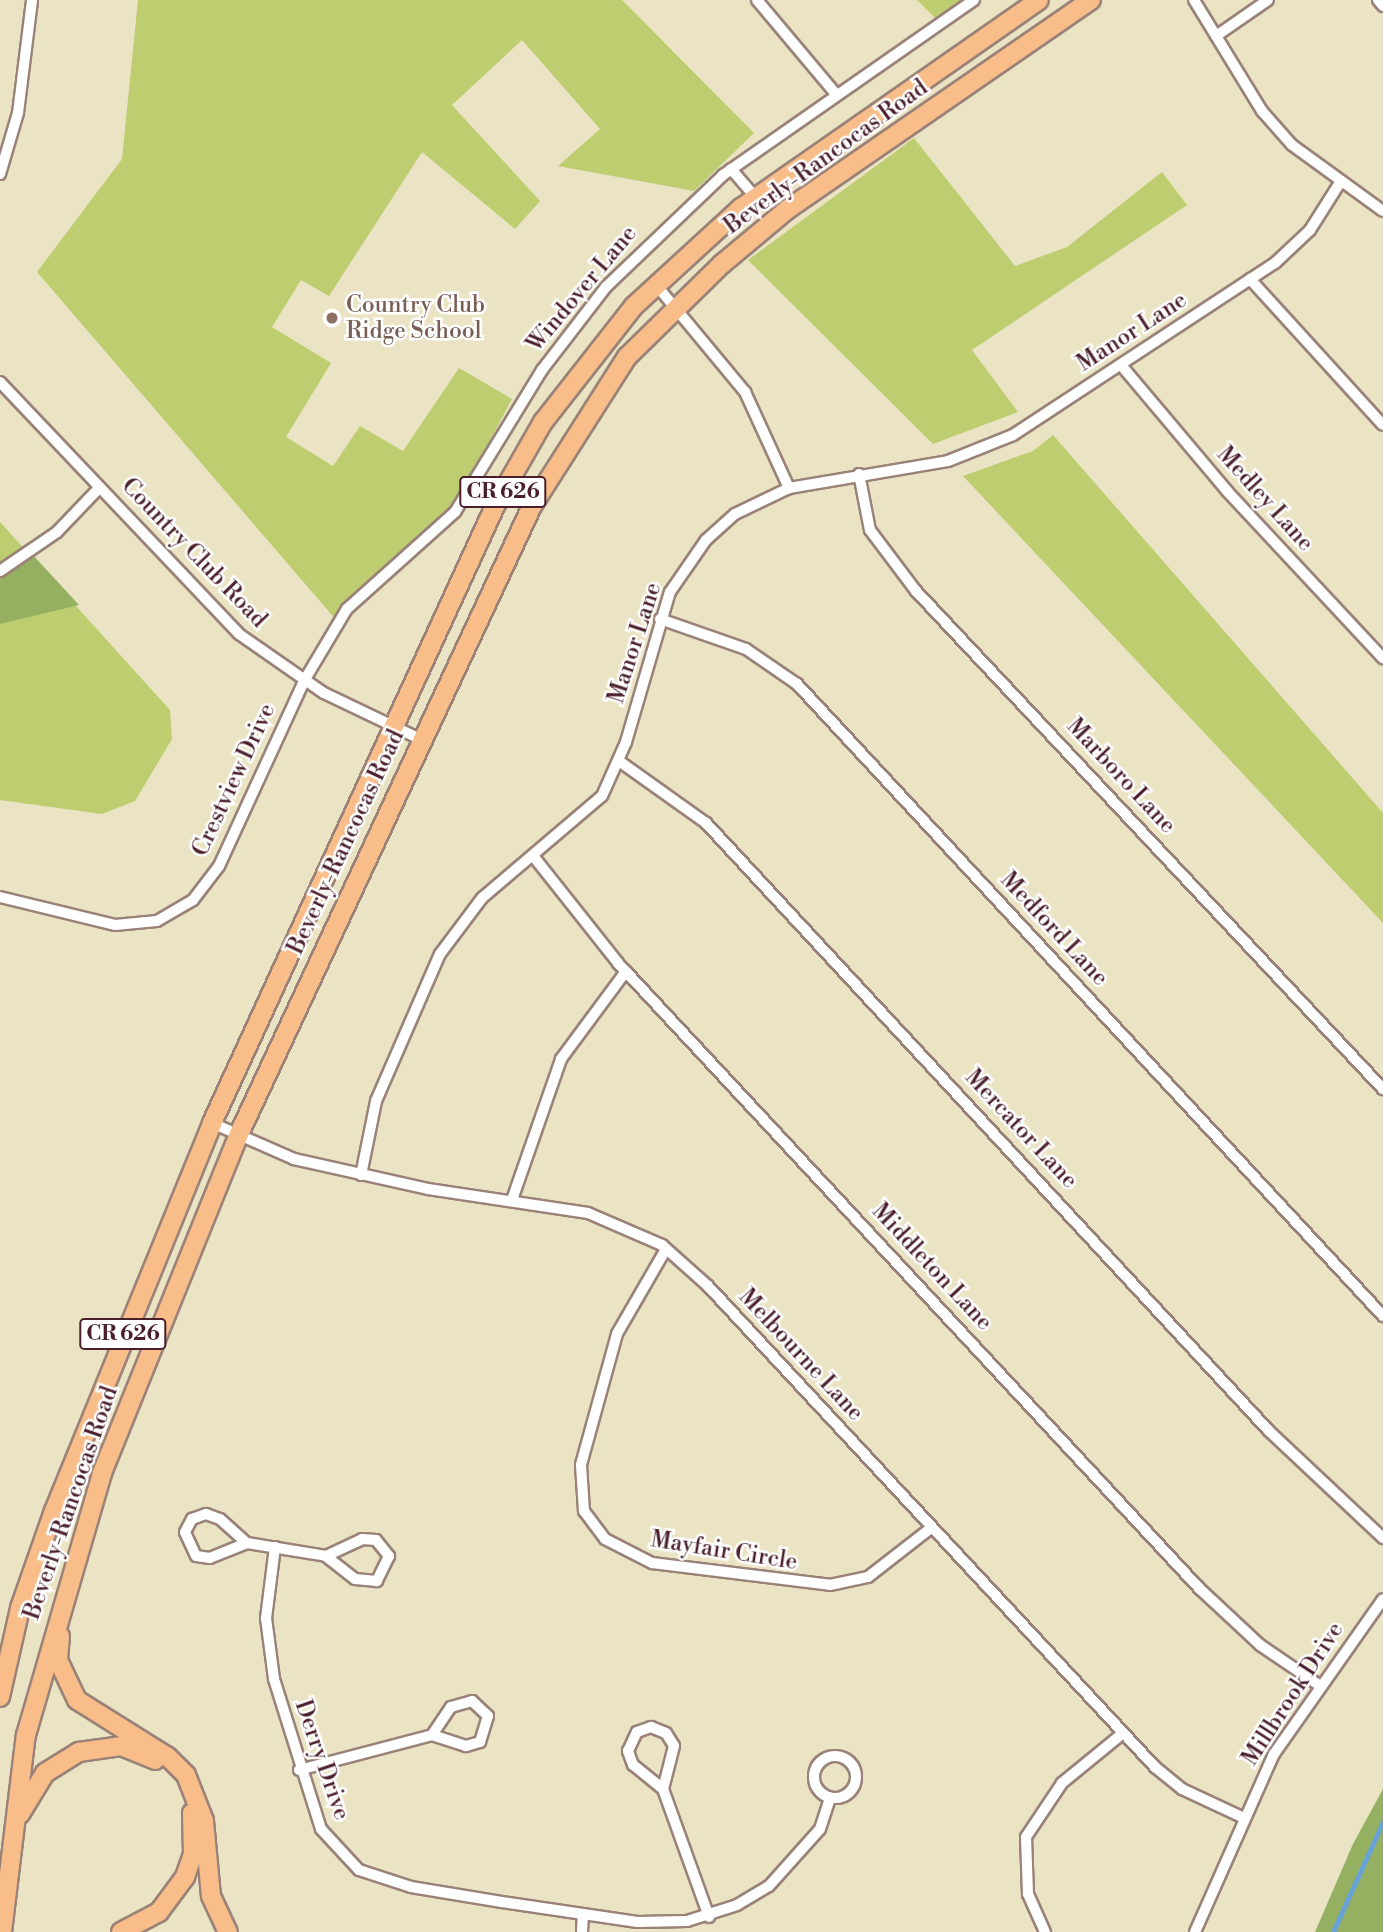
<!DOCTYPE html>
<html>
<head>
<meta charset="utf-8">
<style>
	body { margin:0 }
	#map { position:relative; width:1383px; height:1932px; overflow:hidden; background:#eae4c4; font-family:"Libre Bodoni",serif }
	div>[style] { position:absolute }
	.green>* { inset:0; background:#bdcd70 }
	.forest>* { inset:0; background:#96b062 }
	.stream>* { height:4.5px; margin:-2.25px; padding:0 2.25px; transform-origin:2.25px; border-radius:2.25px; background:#68a3d8 }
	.roads { filter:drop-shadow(2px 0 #9a8278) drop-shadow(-2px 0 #9a8278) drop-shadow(0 2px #9a8278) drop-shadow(0 -2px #9a8278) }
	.street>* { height:10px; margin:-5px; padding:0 5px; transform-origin:5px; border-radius:5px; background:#fff }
	.street>.ring { margin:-5px; padding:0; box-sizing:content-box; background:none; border:10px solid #fff; border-radius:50% }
	.primary>* { height:18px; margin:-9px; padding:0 9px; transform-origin:9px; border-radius:9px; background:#f8bd89 }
	.dots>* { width:19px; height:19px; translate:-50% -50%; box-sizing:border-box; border:4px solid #fff; border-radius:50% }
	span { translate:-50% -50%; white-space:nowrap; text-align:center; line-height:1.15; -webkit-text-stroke:5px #fff; paint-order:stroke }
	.shield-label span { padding:2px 5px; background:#fff; border:2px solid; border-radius:5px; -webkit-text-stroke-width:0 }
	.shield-label { font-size:21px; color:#4a1f2b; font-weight:700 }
	.street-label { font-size:23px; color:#4a1f2b }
	.education-label { font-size:23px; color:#785e54 }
	.left { translate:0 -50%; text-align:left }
</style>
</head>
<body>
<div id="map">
	<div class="green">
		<i style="clip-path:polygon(138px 0,622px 0,754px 133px,694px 191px,558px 166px,600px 129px,522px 40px,452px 105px,540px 201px,515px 229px,422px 152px,329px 296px,301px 280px,272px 327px,331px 363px,286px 437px,333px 466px,360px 426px,403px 451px,459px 368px,512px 399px,448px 520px,337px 621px,37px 272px,122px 159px)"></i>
		<i style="clip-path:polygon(917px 0,975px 0,940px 23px)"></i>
		<i style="clip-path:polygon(914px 138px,1015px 266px,1067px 247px,1162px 172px,1187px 205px,972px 350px,1018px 412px,933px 444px,748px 260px)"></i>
		<i style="clip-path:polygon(1053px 435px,1383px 813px,1383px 923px,963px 476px,1033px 451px)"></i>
		<i style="clip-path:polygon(0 522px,170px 710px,172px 739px,135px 801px,102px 814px,0 800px)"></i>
	</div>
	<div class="forest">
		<i style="clip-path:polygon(32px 554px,79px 605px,0 624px,0 562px)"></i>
		<i style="clip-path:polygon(1383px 1789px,1383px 1932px,1315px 1932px,1353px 1844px)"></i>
	</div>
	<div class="stream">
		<i style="left:1333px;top:1932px;width:121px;rotate:-65.6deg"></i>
	</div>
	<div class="roads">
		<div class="street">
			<i style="left:757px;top:0;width:123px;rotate:50deg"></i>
			<i style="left:1194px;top:0;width:130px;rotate:58.5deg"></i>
			<i style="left:1262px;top:111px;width:45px;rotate:48.6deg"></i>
			<i style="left:1292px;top:145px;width:112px;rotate:36deg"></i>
			<i style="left:1378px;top:0;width:8px;rotate:50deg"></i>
			<i style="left:1216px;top:36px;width:63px;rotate:-34.7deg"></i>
			<i style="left:731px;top:169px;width:37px;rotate:49deg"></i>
			<i style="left:0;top:174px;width:64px;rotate:-73.6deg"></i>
			<i style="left:18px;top:113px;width:114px;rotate:-82.9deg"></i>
			<i style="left:1250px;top:279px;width:197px;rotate:47.7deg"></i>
			<i style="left:657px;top:286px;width:138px;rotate:50.3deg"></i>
			<i style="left:745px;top:392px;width:106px;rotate:65.4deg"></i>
			<i style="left:1121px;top:365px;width:165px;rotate:49.9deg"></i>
			<i style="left:1227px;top:491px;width:229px;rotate:47deg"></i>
			<i style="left:0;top:382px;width:347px;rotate:46.5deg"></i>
			<i style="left:239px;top:634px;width:103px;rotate:34.8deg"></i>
			<i style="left:324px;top:693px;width:106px;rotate:25.6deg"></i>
			<i style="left:859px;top:474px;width:57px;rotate:78.9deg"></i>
			<i style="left:870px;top:530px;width:76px;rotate:53deg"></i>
			<i style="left:916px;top:591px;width:683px;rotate:46.84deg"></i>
			<i style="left:0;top:571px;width:69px;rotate:-34.4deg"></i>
			<i style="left:57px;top:532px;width:62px;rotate:-46.3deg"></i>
			<i style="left:660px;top:619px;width:91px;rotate:19.2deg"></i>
			<i style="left:746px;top:649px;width:62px;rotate:34.5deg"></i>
			<i style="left:797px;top:684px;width:862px;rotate:47.16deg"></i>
			<i style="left:619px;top:761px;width:107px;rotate:35.5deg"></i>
			<i style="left:706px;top:823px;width:827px;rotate:47.2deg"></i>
			<i style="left:1268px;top:1430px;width:158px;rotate:43.2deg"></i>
			<i style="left:534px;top:857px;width:135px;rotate:51.6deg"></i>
			<i style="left:618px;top:963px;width:855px;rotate:47.09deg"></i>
			<i style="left:1200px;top:1589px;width:82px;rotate:43deg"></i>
			<i style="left:1260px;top:1645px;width:71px;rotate:34.1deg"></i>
			<i style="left:0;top:897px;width:118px;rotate:13.7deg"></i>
			<i style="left:115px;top:925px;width:42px;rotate:-5.4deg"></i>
			<i style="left:157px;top:921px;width:42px;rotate:-30.3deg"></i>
			<i style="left:193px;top:900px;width:43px;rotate:-52.6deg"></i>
			<i style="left:219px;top:866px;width:204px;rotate:-65.3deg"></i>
			<i style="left:304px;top:681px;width:84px;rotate:-59.2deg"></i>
			<i style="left:347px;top:609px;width:145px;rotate:-41.9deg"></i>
			<i style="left:455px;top:512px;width:167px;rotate:-58.5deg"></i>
			<i style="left:542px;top:370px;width:105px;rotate:-52.4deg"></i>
			<i style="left:606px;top:287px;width:162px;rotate:-43.7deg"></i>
			<i style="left:723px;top:175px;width:306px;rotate:-34.9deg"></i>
			<i style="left:212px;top:1123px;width:90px;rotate:23.7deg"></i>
			<i style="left:294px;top:1159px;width:137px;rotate:12.6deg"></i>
			<i style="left:428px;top:1189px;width:162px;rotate:8.5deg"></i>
			<i style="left:588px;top:1213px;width:81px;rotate:23.4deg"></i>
			<i style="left:662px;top:1245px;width:62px;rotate:41.7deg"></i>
			<i style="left:708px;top:1286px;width:657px;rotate:47.1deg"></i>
			<i style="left:1155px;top:1767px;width:35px;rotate:39deg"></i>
			<i style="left:1182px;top:1789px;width:68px;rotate:25.1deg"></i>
			<i style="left:361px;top:1175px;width:76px;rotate:-78.5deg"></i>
			<i style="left:376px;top:1101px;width:160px;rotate:-66.5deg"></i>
			<i style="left:440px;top:954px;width:70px;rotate:-53.1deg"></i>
			<i style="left:482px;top:898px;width:157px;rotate:-40.4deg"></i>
			<i style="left:602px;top:796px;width:59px;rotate:-66deg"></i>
			<i style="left:626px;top:742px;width:156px;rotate:-73.7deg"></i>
			<i style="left:670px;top:592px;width:63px;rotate:-55.3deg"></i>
			<i style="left:706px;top:540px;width:39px;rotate:-42deg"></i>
			<i style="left:735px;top:514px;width:60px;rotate:-25.7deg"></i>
			<i style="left:789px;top:488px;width:161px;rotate:-9.6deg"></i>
			<i style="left:948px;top:461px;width:70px;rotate:-21.8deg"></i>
			<i style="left:1013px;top:435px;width:313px;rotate:-33.3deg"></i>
			<i style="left:1275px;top:263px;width:48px;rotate:-43.3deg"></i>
			<i style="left:1310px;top:230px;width:58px;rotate:-57.7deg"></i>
			<i style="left:512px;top:1200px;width:149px;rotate:-70.8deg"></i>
			<i style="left:561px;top:1059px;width:109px;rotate:-53.5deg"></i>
			<i style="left:666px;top:1249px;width:98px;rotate:120deg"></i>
			<i style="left:617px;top:1334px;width:136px;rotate:105.4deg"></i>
			<i style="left:581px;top:1465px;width:46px;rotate:86.3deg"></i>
			<i style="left:584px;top:1511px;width:35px;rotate:53deg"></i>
			<i style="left:605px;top:1539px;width:53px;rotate:27.1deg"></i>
			<i style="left:652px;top:1563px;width:179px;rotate:7deg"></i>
			<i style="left:830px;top:1585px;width:39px;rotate:-12deg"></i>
			<i style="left:868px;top:1577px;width:80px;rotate:-37.9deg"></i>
			<i style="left:206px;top:1514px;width:15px;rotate:20deg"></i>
			<i style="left:220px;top:1519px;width:36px;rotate:42deg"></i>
			<i style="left:247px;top:1543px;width:40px;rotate:158deg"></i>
			<i style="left:210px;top:1558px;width:14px;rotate:-172deg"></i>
			<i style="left:196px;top:1556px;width:26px;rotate:-115deg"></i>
			<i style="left:185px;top:1532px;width:15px;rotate:-62deg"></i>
			<i style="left:192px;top:1519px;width:15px;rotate:-20deg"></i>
			<i style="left:362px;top:1539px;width:14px;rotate:4deg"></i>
			<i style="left:376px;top:1540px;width:21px;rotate:51deg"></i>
			<i style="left:389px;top:1556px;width:28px;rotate:116deg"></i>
			<i style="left:377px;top:1581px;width:22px;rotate:-175deg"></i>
			<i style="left:355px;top:1579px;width:37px;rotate:-142deg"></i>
			<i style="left:326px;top:1556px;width:40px;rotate:-25deg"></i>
			<i style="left:247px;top:1543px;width:80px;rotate:9.3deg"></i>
			<i style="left:275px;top:1547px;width:72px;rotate:97.2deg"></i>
			<i style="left:266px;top:1618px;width:62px;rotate:82.5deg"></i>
			<i style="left:274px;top:1679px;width:157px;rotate:72.6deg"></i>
			<i style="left:321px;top:1829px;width:56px;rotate:47.2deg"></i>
			<i style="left:359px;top:1870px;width:55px;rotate:18.1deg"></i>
			<i style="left:411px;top:1887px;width:92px;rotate:9.4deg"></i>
			<i style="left:502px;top:1902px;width:137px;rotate:8.4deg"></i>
			<i style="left:638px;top:1922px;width:49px;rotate:-1.2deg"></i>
			<i style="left:687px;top:1921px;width:52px;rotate:-17.7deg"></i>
			<i style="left:737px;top:1905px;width:37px;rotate:-31deg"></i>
			<i style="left:769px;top:1886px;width:76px;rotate:-48.2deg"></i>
			<i style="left:820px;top:1829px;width:33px;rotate:-72deg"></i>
			<i style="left:472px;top:1701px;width:22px;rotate:43deg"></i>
			<i style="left:488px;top:1716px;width:27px;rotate:107deg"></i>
			<i style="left:480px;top:1742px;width:15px;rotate:164deg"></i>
			<i style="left:466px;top:1746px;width:36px;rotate:-162deg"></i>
			<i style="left:432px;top:1735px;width:34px;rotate:-56deg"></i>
			<i style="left:451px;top:1707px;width:22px;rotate:-16deg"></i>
			<i style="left:651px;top:1727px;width:16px;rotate:22deg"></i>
			<i style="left:666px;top:1733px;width:15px;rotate:58deg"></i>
			<i style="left:674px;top:1746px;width:44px;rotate:104.3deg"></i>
			<i style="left:663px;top:1789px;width:38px;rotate:-141deg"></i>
			<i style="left:633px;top:1765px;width:15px;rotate:-110deg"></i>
			<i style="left:628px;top:1751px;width:21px;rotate:-65deg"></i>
			<i style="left:637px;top:1732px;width:15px;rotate:-20deg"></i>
			<i class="ring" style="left:814px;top:1756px;width:32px;height:32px"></i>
			<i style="left:299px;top:1770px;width:138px;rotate:-14.7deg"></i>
			<i style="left:663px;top:1789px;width:136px;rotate:70.2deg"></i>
			<i style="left:582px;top:1932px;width:18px;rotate:-87deg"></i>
			<i style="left:1045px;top:1932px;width:42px;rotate:-114.1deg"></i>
			<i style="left:1028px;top:1894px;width:57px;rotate:-92deg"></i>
			<i style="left:1026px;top:1837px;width:65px;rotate:-56.3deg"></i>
			<i style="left:1062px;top:1783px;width:79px;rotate:-39.3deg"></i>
			<i style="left:1195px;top:1932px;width:195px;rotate:-66.1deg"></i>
			<i style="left:1274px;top:1754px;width:189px;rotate:-54.9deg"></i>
		</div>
		<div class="primary">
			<i style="left:60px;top:1636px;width:24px;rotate:95deg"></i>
			<i style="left:58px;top:1660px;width:44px;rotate:64.6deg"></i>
			<i style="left:77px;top:1700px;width:107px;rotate:32.1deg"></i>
			<i style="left:168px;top:1757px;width:25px;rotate:45deg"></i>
			<i style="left:186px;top:1775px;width:49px;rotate:68.6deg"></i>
			<i style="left:204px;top:1821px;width:75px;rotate:84.7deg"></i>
			<i style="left:211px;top:1896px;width:40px;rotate:65deg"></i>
			<i style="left:0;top:1697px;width:91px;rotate:-77.3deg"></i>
			<i style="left:20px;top:1608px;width:103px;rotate:-70.7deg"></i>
			<i style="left:54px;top:1511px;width:419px;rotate:-67.8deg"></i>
			<i style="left:212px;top:1123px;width:679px;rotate:-65.36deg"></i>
			<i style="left:495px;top:506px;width:97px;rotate:-60.3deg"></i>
			<i style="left:543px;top:422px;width:147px;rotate:-51.9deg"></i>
			<i style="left:634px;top:306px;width:145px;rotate:-42.5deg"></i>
			<i style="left:741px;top:208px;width:363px;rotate:-34.9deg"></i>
			<i style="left:20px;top:1814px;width:48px;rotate:-58.6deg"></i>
			<i style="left:45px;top:1773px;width:40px;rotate:-32deg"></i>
			<i style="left:79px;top:1752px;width:42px;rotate:-8.1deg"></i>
			<i style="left:121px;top:1746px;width:37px;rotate:22deg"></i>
			<i style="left:2px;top:1932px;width:198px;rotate:-83.1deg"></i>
			<i style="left:26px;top:1735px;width:273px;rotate:-73.8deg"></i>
			<i style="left:102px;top:1473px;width:366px;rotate:-68deg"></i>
			<i style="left:239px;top:1134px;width:693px;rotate:-64.99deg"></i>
			<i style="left:532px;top:506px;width:177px;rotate:-57.5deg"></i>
			<i style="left:627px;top:357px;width:133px;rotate:-44.4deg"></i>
			<i style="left:722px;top:264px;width:86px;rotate:-39.8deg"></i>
			<i style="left:788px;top:209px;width:368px;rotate:-34.6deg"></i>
			<i style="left:121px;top:1932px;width:43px;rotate:-27.8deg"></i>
			<i style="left:159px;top:1912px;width:44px;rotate:-53.4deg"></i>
			<i style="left:185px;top:1877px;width:24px;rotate:-71deg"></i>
			<i style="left:193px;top:1854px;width:41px;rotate:-91.4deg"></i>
		</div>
	</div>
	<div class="dots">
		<i style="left:332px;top:318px;background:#8d6e63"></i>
	</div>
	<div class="shield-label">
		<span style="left:503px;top:492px">CR 626</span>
		<span style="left:123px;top:1334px">CR 626</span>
	</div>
	<div class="street-label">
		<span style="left:826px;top:157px;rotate:-36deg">Beverly-Rancocas Road</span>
		<span style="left:582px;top:289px;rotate:-50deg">Windover Lane</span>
		<span style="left:1132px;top:332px;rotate:-33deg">Manor Lane</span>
		<span style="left:1265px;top:499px;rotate:48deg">Medley Lane</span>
		<span style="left:194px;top:553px;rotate:46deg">Country Club Road</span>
		<span style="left:635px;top:643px;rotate:-72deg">Manor Lane</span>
		<span style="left:1121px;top:776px;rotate:47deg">Marboro Lane</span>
		<span style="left:234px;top:780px;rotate:-65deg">Crestview Drive</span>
		<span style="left:346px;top:842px;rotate:-65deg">Beverly-Rancocas Road</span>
		<span style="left:1054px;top:929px;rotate:47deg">Medford Lane</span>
		<span style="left:1021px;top:1129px;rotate:47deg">Mercator Lane</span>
		<span style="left:932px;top:1267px;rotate:47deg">Middleton Lane</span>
		<span style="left:801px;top:1355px;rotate:47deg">Melbourne Lane</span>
		<span style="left:71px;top:1503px;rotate:-71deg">Beverly-Rancocas Road</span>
		<span style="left:724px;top:1551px;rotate:9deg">Mayfair Circle</span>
		<span style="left:1293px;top:1694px;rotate:-57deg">Millbrook Drive</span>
		<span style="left:322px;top:1760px;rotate:71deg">Derry Drive</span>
	</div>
	<div class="education-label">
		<span class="left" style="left:346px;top:318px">Country Club<br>Ridge School</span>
	</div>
</div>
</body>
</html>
